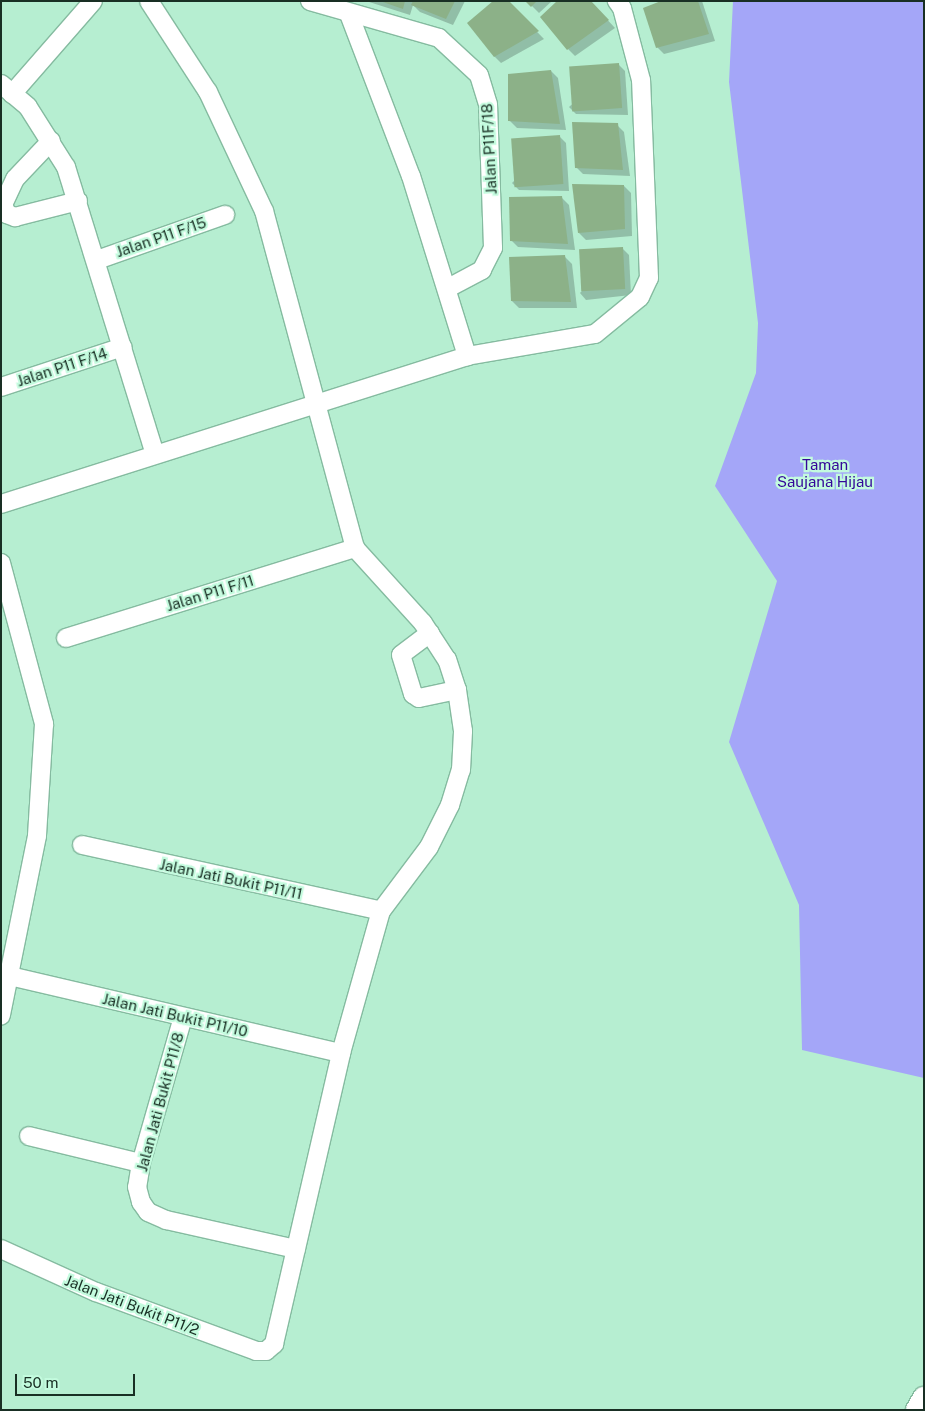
<!DOCTYPE html>
<html>
<head>
<meta charset="utf-8">
<style>
	body { margin:0 }
	#map { position:relative; width:925px; height:1411px; overflow:hidden; background:#b6eed1; font-family:"Public Sans",sans-serif }
	div>[style] { position:absolute }
	.green>* { inset:0; background:#a4a6f8 }
	.shadow>* { inset:0; background:#0003 }
	.building>* { inset:0; background:#8cb188; transform-origin:0 0 }
	.roads { filter:drop-shadow(1px 0 #85bba0) drop-shadow(-1px 0 #85bba0) drop-shadow(0 1px #85bba0) drop-shadow(0 -1px #85bba0) }
	.minor>* { height:18px; margin:-9px; padding:0 9px; transform-origin:9px; border-radius:9px; background:#fff }
	.major>* { height:22px; margin:-11px; padding:0 11px; transform-origin:11px; border-radius:11px; background:#fff }
	span { translate:-50% -50%; white-space:nowrap; text-align:center; line-height:1.15; -webkit-text-stroke:4.5px #c3fbde; paint-order:stroke }
	.street-label { font-size:15px; color:#192f24 }
	.park-label { font-size:15px; color:#350899 }
	.frame { position:absolute; inset:0; border:2px solid #192f24; pointer-events:none }
	.scale { position:absolute; left:15px; top:1374px; width:120px; height:22px; box-sizing:border-box; border:2px solid #192f24; border-top:0; padding-left:6px; font-size:15px; line-height:18px; white-space:nowrap; color:#192f24; -webkit-text-stroke:4px #c3fbde; paint-order:stroke }
</style>
</head>
<body>
<div id="map">
	<div class="green">
		<i style="clip-path:polygon(733px 1px,924px 1px,924px 1078px,802px 1050px,799px 905px,729px 742px,777px 581px,715px 486px,756px 373px,758px 323px,729px 82px)"></i>
	</div>
	<div class="shadow">
		<i style="clip-path:polygon(366px 1px,465px 1px,453px 25px,420px 12px,413px 5px,410px 15px)"></i>
		<i style="clip-path:polygon(507px 1px,544px 39px,501px 63px,494px 56px)"></i>
		<i style="clip-path:polygon(527px 1px,552px 1px,539px 13px)"></i>
		<i style="clip-path:polygon(590px 1px,615px 28px,575px 56px,568px 49px)"></i>
		<i style="clip-path:polygon(665px 1px,702px 1px,715px 41px,664px 54px,657px 47px)"></i>
		<i style="clip-path:polygon(618px 64px,625px 71px,628px 115px,576px 114px,569px 107px)"></i>
		<i style="clip-path:polygon(551px 71px,558px 78px,566px 130px,517px 128px,510px 121px)"></i>
		<i style="clip-path:polygon(617px 125px,624px 132px,630px 176px,583px 174px,576px 167px)"></i>
		<i style="clip-path:polygon(559px 136px,566px 143px,569px 191px,519px 190px,512px 183px)"></i>
		<i style="clip-path:polygon(624px 186px,631px 193px,632px 236px,586px 240px,579px 233px)"></i>
		<i style="clip-path:polygon(562px 198px,569px 205px,575px 250px,518px 247px,511px 240px)"></i>
		<i style="clip-path:polygon(622px 248px,629px 255px,631px 295px,586px 300px,580px 293px)"></i>
		<i style="clip-path:polygon(564px 256px,572px 264px,577px 308px,519px 308px,512px 301px)"></i>
	</div>
	<div class="building">
		<i style="clip-path:polygon(380px 1px,405px 1px,403px 9px)"></i>
		<i style="clip-path:polygon(413px 1px,455px 1px,446px 19px,411px 5px)"></i>
		<i style="clip-path:polygon(493px 1px,509px 1px,539px 31px,494px 57px,467px 23px)"></i>
		<i style="clip-path:polygon(525px 1px,537px 1px,531px 7px)"></i>
		<i style="clip-path:polygon(557px 1px,591px 1px,609px 20px,567px 50px,540px 17px)"></i>
		<i style="clip-path:polygon(661px 1px,698px 1px,709px 34px,656px 48px,643px 8px)"></i>
		<i style="left:619px;top:63px;width:45px;height:50px;rotate:86deg"></i>
		<i style="clip-path:polygon(551px 70px,560px 124px,508px 121px,508px 74px)"></i>
		<i style="clip-path:polygon(572px 122px,618px 123px,623px 170px,575px 168px)"></i>
		<i style="left:560px;top:135px;width:49px;height:49px;rotate:86deg"></i>
		<i style="clip-path:polygon(572px 184px,624px 185px,625px 229px,578px 233px)"></i>
		<i style="clip-path:polygon(562px 196px,568px 244px,510px 241px,509px 197px)"></i>
		<i style="left:623px;top:247px;width:42px;height:44px;rotate:87deg"></i>
		<i style="clip-path:polygon(565px 255px,571px 302px,511px 301px,509px 257px)"></i>
	</div>
	<div class="roads">
		<div class="minor">
			<i style="left:310px;top:1px;width:134px;rotate:16deg"></i>
			<i style="left:439px;top:38px;width:54px;rotate:42.8deg"></i>
			<i style="left:479px;top:75px;width:30px;rotate:73deg"></i>
			<i style="left:488px;top:104px;width:144px;rotate:88deg"></i>
			<i style="left:493px;top:248px;width:25px;rotate:117deg"></i>
			<i style="left:482px;top:270px;width:38px;rotate:152deg"></i>
			<i style="left:349px;top:14px;width:173px;rotate:69.1deg"></i>
			<i style="left:411px;top:176px;width:189px;rotate:72.7deg"></i>
			<i style="left:1px;top:84px;width:35px;rotate:40deg"></i>
			<i style="left:28px;top:107px;width:71px;rotate:57.7deg"></i>
			<i style="left:66px;top:167px;width:300px;rotate:72.8deg"></i>
			<i style="left:12px;top:94px;width:123px;rotate:-48.9deg"></i>
			<i style="left:51px;top:141px;width:52px;rotate:133.5deg"></i>
			<i style="left:15px;top:179px;width:29px;rotate:115deg"></i>
			<i style="left:3px;top:205px;width:10px;rotate:66deg"></i>
			<i style="left:7px;top:214px;width:9px;rotate:21deg"></i>
			<i style="left:15px;top:217px;width:65px;rotate:-14.3deg"></i>
			<i style="left:97px;top:260px;width:136px;rotate:-19.4deg"></i>
			<i style="left:1px;top:387px;width:128px;rotate:-18.2deg"></i>
			<i style="left:1px;top:504px;width:489px;rotate:-17.6deg"></i>
			<i style="left:467px;top:356px;width:130px;rotate:-9.8deg"></i>
			<i style="left:595px;top:334px;width:58px;rotate:-39.4deg"></i>
			<i style="left:640px;top:297px;width:21px;rotate:-65deg"></i>
			<i style="left:649px;top:278px;width:198px;rotate:-92.3deg"></i>
			<i style="left:641px;top:80px;width:74px;rotate:-104.8deg"></i>
			<i style="left:622px;top:8px;width:9px;rotate:-126deg"></i>
			<i style="left:1px;top:563px;width:167px;rotate:75deg"></i>
			<i style="left:44px;top:724px;width:112px;rotate:93.6deg"></i>
			<i style="left:37px;top:836px;width:183px;rotate:101.4deg"></i>
			<i style="left:430px;top:633px;width:36px;rotate:143deg"></i>
			<i style="left:401px;top:655px;width:41px;rotate:72.9deg"></i>
			<i style="left:413px;top:694px;width:7px;rotate:34deg"></i>
			<i style="left:419px;top:698px;width:39px;rotate:-12deg"></i>
			<i style="left:66px;top:638px;width:303px;rotate:-17.3deg"></i>
			<i style="left:82px;top:845px;width:306px;rotate:12.4deg"></i>
			<i style="left:1px;top:974px;width:349px;rotate:13.1deg"></i>
			<i style="left:183px;top:1017px;width:152px;rotate:106deg"></i>
			<i style="left:141px;top:1163px;width:24px;rotate:99deg"></i>
			<i style="left:137px;top:1187px;width:16px;rotate:75deg"></i>
			<i style="left:141px;top:1202px;width:12px;rotate:55deg"></i>
			<i style="left:148px;top:1212px;width:20px;rotate:24deg"></i>
			<i style="left:166px;top:1220px;width:133px;rotate:12.6deg"></i>
			<i style="left:29px;top:1136px;width:115px;rotate:13.6deg"></i>
			<i style="left:1px;top:1249px;width:104px;rotate:24.4deg"></i>
			<i style="left:96px;top:1292px;width:171px;rotate:20.2deg"></i>
			<i style="left:256px;top:1351px;width:10px"></i>
			<i style="left:266px;top:1351px;width:11px;rotate:-41deg"></i>
			<i style="left:274px;top:1344px;width:299px;rotate:-77deg"></i>
			<i style="left:341px;top:1053px;width:148px;rotate:-74.3deg"></i>
			<i style="left:381px;top:911px;width:80px;rotate:-53.1deg"></i>
			<i style="left:429px;top:847px;width:47px;rotate:-63.4deg"></i>
			<i style="left:450px;top:805px;width:37px;rotate:-73deg"></i>
			<i style="left:461px;top:770px;width:39px;rotate:-87deg"></i>
			<i style="left:463px;top:731px;width:41px;rotate:-98.3deg"></i>
			<i style="left:457px;top:690px;width:32px;rotate:-108deg"></i>
			<i style="left:447px;top:660px;width:44px;rotate:-123deg"></i>
			<i style="left:423px;top:623px;width:101px;rotate:-132.2deg"></i>
			<i style="left:355px;top:548px;width:349px;rotate:-105.1deg"></i>
			<i style="left:264px;top:211px;width:132px;rotate:-115.2deg"></i>
			<i style="left:208px;top:92px;width:108px;rotate:-123deg"></i>
		</div>
		<div class="major">
			<i style="left:917px;top:1410px;width:14px;rotate:-60deg"></i>
		</div>
	</div>
	<div class="street-label">
		<span style="left:489px;top:149px;rotate:-93deg">Jalan P11F/18</span>
		<span style="left:161px;top:237px;rotate:-19deg">Jalan P11 F/15</span>
		<span style="left:62px;top:367px;rotate:-18deg">Jalan P11 F/14</span>
		<span style="left:210px;top:593px;rotate:-17deg">Jalan P11 F/11</span>
		<span style="left:231px;top:879px;rotate:12deg">Jalan Jati Bukit P11/11</span>
		<span style="left:175px;top:1015px;rotate:13deg">Jalan Jati Bukit P11/10</span>
		<span style="left:160px;top:1102px;rotate:-75deg">Jalan Jati Bukit P11/8</span>
		<span style="left:132px;top:1305px;rotate:21deg">Jalan Jati Bukit P11/2</span>
	</div>
	<div class="park-label">
		<span style="left:825px;top:473px">Taman<br>Saujana Hijau</span>
	</div>
	<div class="frame"></div>
	<div class="scale">50 m</div>
</div>
</body>
</html>
